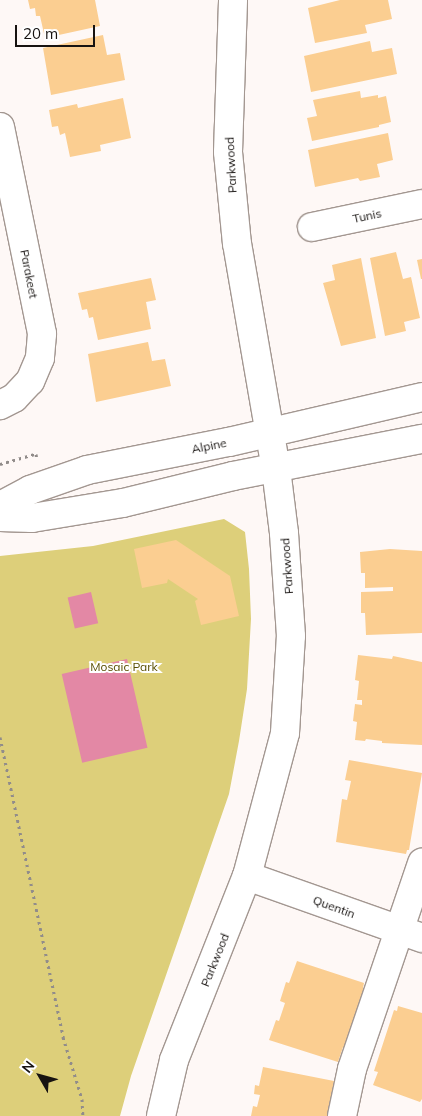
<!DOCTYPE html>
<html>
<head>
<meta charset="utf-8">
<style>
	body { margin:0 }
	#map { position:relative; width:422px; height:1116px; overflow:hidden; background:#fef8f6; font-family:Mulish,sans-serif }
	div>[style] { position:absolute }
	.green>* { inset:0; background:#ddcf7a }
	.water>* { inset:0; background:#e388a5; transform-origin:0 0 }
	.building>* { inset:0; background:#fbce91 }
	.path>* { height:3px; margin-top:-1.5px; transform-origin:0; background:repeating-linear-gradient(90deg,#918c8a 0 2.5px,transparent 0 6.5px) }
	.roads { filter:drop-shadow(1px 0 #a39791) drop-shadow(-1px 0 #a39791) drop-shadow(0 1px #a39791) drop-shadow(0 -1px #a39791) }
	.minor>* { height:28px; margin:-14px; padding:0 14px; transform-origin:14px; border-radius:14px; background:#fff }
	span { translate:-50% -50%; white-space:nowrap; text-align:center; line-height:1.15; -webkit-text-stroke:4px #fff; paint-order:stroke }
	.street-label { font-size:12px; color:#171311 }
	.park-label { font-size:12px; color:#584d00 }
	.north { position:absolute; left:15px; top:1051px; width:50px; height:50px; -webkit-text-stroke:4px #fff; paint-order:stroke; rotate:308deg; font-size:14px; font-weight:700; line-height:20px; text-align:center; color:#171311 }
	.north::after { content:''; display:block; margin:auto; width:18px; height:22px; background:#171311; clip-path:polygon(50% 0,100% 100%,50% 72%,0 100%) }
	.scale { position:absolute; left:15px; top:25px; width:80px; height:22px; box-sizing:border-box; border:2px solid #171311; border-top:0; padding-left:6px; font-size:15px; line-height:18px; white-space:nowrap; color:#171311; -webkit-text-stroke:4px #fff; paint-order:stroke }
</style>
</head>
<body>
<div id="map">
	<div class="green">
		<i style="clip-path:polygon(224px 519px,245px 532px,249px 569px,251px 619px,247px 689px,239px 741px,229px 794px,131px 1076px,120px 1116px,0 1116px,0 556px,93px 546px)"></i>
	</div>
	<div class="water">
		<i style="left:91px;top:592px;width:32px;height:24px;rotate:77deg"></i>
		<i style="left:127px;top:659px;width:91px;height:67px;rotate:77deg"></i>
	</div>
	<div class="building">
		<i style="clip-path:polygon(28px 0,95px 0,100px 26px,45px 38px,40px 16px,36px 16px,35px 8px,30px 9px)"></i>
		<i style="clip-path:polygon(340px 0,388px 0,392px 19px,365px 25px,367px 33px,315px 43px,308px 8px)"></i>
		<i style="clip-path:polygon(103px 35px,107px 55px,120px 53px,125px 80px,51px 95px,43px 48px)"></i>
		<i style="clip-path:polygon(370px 41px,372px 52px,392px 48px,397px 74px,311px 92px,304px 56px)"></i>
		<i style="clip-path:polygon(360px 91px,361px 98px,378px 95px,378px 98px,386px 96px,391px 122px,379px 125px,379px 127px,312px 141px,307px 118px,317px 116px,313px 100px)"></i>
		<i style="clip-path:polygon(123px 98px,131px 138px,100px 145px,101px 151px,70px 157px,65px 133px,60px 135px,58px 126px,52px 127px,49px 110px,77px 104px,78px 108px)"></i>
		<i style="clip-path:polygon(388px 133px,393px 160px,377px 164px,380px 177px,360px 181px,358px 178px,315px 187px,308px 150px)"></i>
		<i style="clip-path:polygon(396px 252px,403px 279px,411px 277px,420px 318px,404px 322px,406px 331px,385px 336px,370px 258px)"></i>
		<i style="clip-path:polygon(361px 258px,376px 338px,341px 346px,323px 283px,335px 280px,332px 265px)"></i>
		<i style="clip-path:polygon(422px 259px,422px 279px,421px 279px,417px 260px)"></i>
		<i style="clip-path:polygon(151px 278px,156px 300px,146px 302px,151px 329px,98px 340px,93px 317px,89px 318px,87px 309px,82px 310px,78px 293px)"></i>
		<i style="clip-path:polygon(148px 342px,152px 361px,165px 359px,171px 386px,96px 402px,88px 354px)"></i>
		<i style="clip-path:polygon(176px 540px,230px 576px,239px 616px,201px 625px,195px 601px,198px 599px,168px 579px,167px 583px,142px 588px,134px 549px)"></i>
		<i style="clip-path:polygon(390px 549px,422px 551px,422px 633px,366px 635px,365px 613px,361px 613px,361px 592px,393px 591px,393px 587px,365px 588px,365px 573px,361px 573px,360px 552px)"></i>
		<i style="clip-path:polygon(358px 655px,392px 659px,393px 656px,422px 662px,422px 745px,382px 743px,382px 741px,366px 739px,365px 741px,355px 740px,357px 722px,353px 721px,355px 704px,362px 705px,362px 700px,357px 700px,359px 681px,355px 680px)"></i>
		<i style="clip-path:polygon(349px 760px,422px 773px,409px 850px,407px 850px,406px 854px,336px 842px,342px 799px,347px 800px,351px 781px,345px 780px)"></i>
		<i style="clip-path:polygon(297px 961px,364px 983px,363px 988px,365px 989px,345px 1048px,343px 1047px,338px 1062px,269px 1040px,276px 1020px,279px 1021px,285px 1003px,280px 1001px,286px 982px,289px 983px)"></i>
		<i style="clip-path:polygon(398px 1006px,422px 1013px,422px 1099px,420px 1102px,373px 1085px,378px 1072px,374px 1071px,394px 1010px,397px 1011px)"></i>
		<i style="clip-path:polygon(263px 1067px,334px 1081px,327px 1116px,251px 1116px,253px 1106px,257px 1107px,260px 1095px,254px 1094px,255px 1085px,259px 1086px)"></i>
	</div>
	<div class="path">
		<i style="left:0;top:464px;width:37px;rotate:-16deg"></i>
		<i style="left:36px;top:454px;width:6px;rotate:81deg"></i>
		<i style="left:0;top:737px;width:307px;rotate:78.1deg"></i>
		<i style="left:63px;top:1037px;width:65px;rotate:73deg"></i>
		<i style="left:82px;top:1099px;width:17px;rotate:87deg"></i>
	</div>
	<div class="roads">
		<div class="minor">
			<i style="left:0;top:127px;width:211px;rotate:78.5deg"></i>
			<i style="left:42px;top:334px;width:24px;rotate:95deg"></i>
			<i style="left:40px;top:358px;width:25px;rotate:113deg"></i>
			<i style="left:30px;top:381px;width:23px;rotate:133deg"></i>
			<i style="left:14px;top:398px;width:16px;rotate:153deg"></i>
			<i style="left:312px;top:227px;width:112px;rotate:-11.8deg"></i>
			<i style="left:0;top:506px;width:34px;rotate:-28deg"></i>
			<i style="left:30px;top:490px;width:60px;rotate:-19.3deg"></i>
			<i style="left:87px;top:470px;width:145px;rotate:-11.2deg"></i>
			<i style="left:229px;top:442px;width:198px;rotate:-13.1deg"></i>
			<i style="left:0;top:517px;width:32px;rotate:2deg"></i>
			<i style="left:32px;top:518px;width:92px;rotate:-9.4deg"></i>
			<i style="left:123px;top:503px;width:113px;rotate:-13.8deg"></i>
			<i style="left:233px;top:476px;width:193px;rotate:-11.1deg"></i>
			<i style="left:247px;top:876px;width:186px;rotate:19.5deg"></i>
			<i style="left:161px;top:1116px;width:57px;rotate:-76.9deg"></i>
			<i style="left:174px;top:1060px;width:198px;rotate:-68.4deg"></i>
			<i style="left:247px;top:876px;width:148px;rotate:-75.1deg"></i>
			<i style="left:285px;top:733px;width:97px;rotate:-86.5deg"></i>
			<i style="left:291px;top:636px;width:103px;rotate:-93.9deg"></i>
			<i style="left:284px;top:533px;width:64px;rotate:-97.1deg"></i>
			<i style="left:276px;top:469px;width:228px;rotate:-99.8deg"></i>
			<i style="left:237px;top:244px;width:92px;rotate:-95.6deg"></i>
			<i style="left:228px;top:152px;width:152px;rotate:-88.1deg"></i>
			<i style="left:342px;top:1116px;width:48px;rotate:-78deg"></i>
			<i style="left:352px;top:1069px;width:218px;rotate:-71.2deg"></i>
		</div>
	</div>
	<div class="street-label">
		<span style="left:231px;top:165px;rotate:-93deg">Parkwood</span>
		<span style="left:367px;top:216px;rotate:-12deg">Tunis</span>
		<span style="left:29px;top:274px;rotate:79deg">Parakeet</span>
		<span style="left:209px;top:446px;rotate:-11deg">Alpine</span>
		<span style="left:287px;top:566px;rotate:-94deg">Parkwood</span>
		<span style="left:334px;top:907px;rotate:20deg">Quentin</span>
		<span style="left:215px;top:960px;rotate:-68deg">Parkwood</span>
	</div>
	<div class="park-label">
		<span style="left:124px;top:667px">Mosaic Park</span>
	</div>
	<div class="north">N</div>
	<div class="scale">20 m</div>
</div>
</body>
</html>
